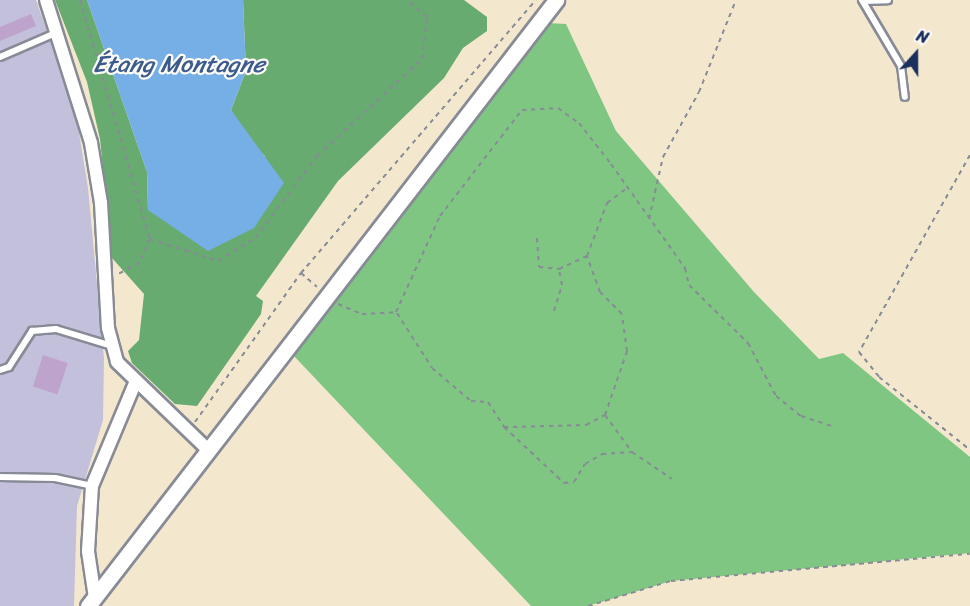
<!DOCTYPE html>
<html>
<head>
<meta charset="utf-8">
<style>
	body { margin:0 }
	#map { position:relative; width:970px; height:606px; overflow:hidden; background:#f3e7ce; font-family:Sriracha,sans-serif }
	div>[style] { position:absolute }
	.industrial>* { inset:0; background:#c3c0db }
	.green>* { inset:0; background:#7fc682 }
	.forest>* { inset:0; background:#67ab70 }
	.water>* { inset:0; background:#76aee6 }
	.building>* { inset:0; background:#bea4cc; transform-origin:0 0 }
	.path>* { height:2px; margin-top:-1px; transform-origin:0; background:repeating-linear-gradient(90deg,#878b96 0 4.5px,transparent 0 9px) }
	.roads { filter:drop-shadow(2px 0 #878b96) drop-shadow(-2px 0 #878b96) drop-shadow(0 2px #878b96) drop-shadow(0 -2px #878b96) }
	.service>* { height:6px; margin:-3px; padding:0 3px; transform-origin:3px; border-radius:3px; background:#fff }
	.minor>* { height:12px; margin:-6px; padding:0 6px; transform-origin:6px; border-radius:6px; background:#fff }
	.tertiary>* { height:15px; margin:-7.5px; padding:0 7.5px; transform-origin:7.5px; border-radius:7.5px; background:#fff }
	span { translate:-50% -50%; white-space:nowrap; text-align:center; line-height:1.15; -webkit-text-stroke:4.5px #fdfcf7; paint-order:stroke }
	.water-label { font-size:24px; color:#3b5b8e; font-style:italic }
	.north { position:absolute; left:886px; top:24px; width:60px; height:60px; -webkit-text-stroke:4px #fdfcf7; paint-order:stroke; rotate:21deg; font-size:16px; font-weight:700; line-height:24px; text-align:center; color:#1b2f5e }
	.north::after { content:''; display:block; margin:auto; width:21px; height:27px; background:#1b2f5e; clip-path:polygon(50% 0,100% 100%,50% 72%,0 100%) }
</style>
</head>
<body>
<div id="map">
	<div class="industrial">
		<i style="clip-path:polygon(0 0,36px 0,76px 114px,88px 188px,104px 358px,103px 420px,77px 506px,74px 606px,0 606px)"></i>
	</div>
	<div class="green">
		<i style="clip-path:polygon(548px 23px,566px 24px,616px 131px,754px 292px,819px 359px,843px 353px,970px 457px,970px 553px,671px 581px,588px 606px,531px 606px,293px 355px)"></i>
	</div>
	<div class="forest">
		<i style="clip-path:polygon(55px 0,87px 0,147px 172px,148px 210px,265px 156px,250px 143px,231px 110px,246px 71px,243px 0,464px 0,487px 17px,487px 31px,463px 48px,444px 78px,338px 181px,256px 296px,263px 301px,261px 314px,197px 406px,175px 404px,132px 363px,128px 351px,139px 340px,144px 294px,112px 258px,100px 139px,87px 82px)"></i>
	</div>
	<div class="water">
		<i style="clip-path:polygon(87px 0,243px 0,246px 71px,231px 110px,284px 183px,254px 228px,208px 251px,148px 210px,147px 172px)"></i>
	</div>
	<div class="building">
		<i style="clip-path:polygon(31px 14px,36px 26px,0 41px,0 27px)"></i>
		<i style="left:43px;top:355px;width:26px;height:33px;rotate:18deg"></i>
	</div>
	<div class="path">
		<i style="left:80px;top:0;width:249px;rotate:73.7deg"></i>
		<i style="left:150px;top:239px;width:26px;rotate:115deg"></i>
		<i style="left:139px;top:263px;width:26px;rotate:152deg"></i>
		<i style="left:970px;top:155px;width:226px;rotate:119.4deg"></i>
		<i style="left:859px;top:352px;width:32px;rotate:51deg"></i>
		<i style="left:879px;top:377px;width:117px;rotate:38.7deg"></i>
		<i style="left:649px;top:219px;width:64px;rotate:-77.3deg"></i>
		<i style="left:663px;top:157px;width:74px;rotate:-61deg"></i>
		<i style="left:699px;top:92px;width:99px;rotate:-68.1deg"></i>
		<i style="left:537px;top:238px;width:29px;rotate:86deg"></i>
		<i style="left:539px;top:267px;width:20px;rotate:6deg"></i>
		<i style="left:559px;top:269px;width:31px;rotate:-25deg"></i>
		<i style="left:150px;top:239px;width:71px;rotate:17.9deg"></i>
		<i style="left:218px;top:261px;width:44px;rotate:-31.9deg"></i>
		<i style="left:255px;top:238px;width:103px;rotate:-52.9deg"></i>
		<i style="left:317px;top:156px;width:143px;rotate:-42.7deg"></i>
		<i style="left:422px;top:59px;width:42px;rotate:-83.2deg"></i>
		<i style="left:427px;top:17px;width:27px;rotate:-141deg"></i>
		<i style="left:301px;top:273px;width:21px;rotate:41deg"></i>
		<i style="left:338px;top:304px;width:26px;rotate:23deg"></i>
		<i style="left:362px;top:314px;width:34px;rotate:-3deg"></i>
		<i style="left:396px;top:312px;width:106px;rotate:-65.4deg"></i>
		<i style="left:440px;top:216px;width:134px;rotate:-52.3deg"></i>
		<i style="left:522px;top:110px;width:36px;rotate:-3deg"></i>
		<i style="left:558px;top:108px;width:26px;rotate:36deg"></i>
		<i style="left:579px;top:123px;width:52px;rotate:52deg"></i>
		<i style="left:611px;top:164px;width:128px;rotate:54.6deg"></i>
		<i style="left:685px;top:268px;width:17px;rotate:77deg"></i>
		<i style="left:689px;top:285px;width:83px;rotate:44.5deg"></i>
		<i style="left:748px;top:343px;width:60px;rotate:62.2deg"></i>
		<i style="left:776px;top:396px;width:32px;rotate:39deg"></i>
		<i style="left:801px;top:416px;width:32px;rotate:18deg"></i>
		<i style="left:554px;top:311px;width:27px;rotate:-73deg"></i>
		<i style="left:562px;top:285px;width:16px;rotate:-101deg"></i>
		<i style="left:397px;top:313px;width:65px;rotate:57.5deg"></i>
		<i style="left:432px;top:368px;width:51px;rotate:40.2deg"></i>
		<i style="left:471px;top:401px;width:17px;rotate:3deg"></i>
		<i style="left:488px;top:402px;width:30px;rotate:57deg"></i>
		<i style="left:504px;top:427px;width:82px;rotate:-1.4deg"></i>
		<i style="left:586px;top:425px;width:21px;rotate:-28deg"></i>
		<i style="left:605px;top:415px;width:68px;rotate:-71deg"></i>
		<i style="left:627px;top:351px;width:37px;rotate:-98deg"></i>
		<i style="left:622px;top:314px;width:31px;rotate:-135deg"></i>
		<i style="left:600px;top:292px;width:38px;rotate:-110deg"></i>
		<i style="left:587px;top:256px;width:57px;rotate:-69.3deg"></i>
		<i style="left:607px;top:203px;width:25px;rotate:-37deg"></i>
		<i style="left:605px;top:415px;width:46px;rotate:53.9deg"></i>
		<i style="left:632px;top:452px;width:48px;rotate:34deg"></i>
		<i style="left:195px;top:422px;width:183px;rotate:-54.6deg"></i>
		<i style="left:301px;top:273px;width:360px;rotate:-49.3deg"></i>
		<i style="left:504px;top:427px;width:82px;rotate:43deg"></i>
		<i style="left:564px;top:483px;width:10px;rotate:-6deg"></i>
		<i style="left:574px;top:482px;width:21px;rotate:-59deg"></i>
		<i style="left:585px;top:464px;width:20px;rotate:-30deg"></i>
		<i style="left:602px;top:454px;width:30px;rotate:-4deg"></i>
		<i style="left:588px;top:606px;width:87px;rotate:-16.8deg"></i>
		<i style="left:671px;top:581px;width:300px;rotate:-5.2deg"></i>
	</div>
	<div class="roads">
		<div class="service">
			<i style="left:862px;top:0;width:77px;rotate:59.4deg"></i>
			<i style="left:901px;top:66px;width:31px;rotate:83deg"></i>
			<i style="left:863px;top:1px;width:25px;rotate:-2deg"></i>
			<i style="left:0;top:57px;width:63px;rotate:-23.3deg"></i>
			<i style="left:0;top:370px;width:9px;rotate:-18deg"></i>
			<i style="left:9px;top:367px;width:43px;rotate:-57.4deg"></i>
			<i style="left:32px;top:331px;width:24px;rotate:-5deg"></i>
			<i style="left:56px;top:329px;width:59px;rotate:16.9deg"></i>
			<i style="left:0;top:477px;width:55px;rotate:1deg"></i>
			<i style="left:55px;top:478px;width:38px;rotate:12deg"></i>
		</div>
		<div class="minor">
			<i style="left:46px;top:0;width:150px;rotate:72.5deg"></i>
			<i style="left:91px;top:143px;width:61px;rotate:80.5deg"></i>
			<i style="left:101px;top:203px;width:125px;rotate:86.8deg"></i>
			<i style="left:108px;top:328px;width:35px;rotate:75deg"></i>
			<i style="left:117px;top:362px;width:124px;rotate:44deg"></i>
			<i style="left:95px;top:598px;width:48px;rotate:-98.5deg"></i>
			<i style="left:88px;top:551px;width:65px;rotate:-86.5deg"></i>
			<i style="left:92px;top:486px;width:114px;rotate:-67.3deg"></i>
		</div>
		<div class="tertiary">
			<i style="left:88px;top:606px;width:766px;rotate:-52.32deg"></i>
		</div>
	</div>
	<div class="water-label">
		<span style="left:179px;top:65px">Étang Montagne</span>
	</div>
	<div class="north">N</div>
</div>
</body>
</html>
